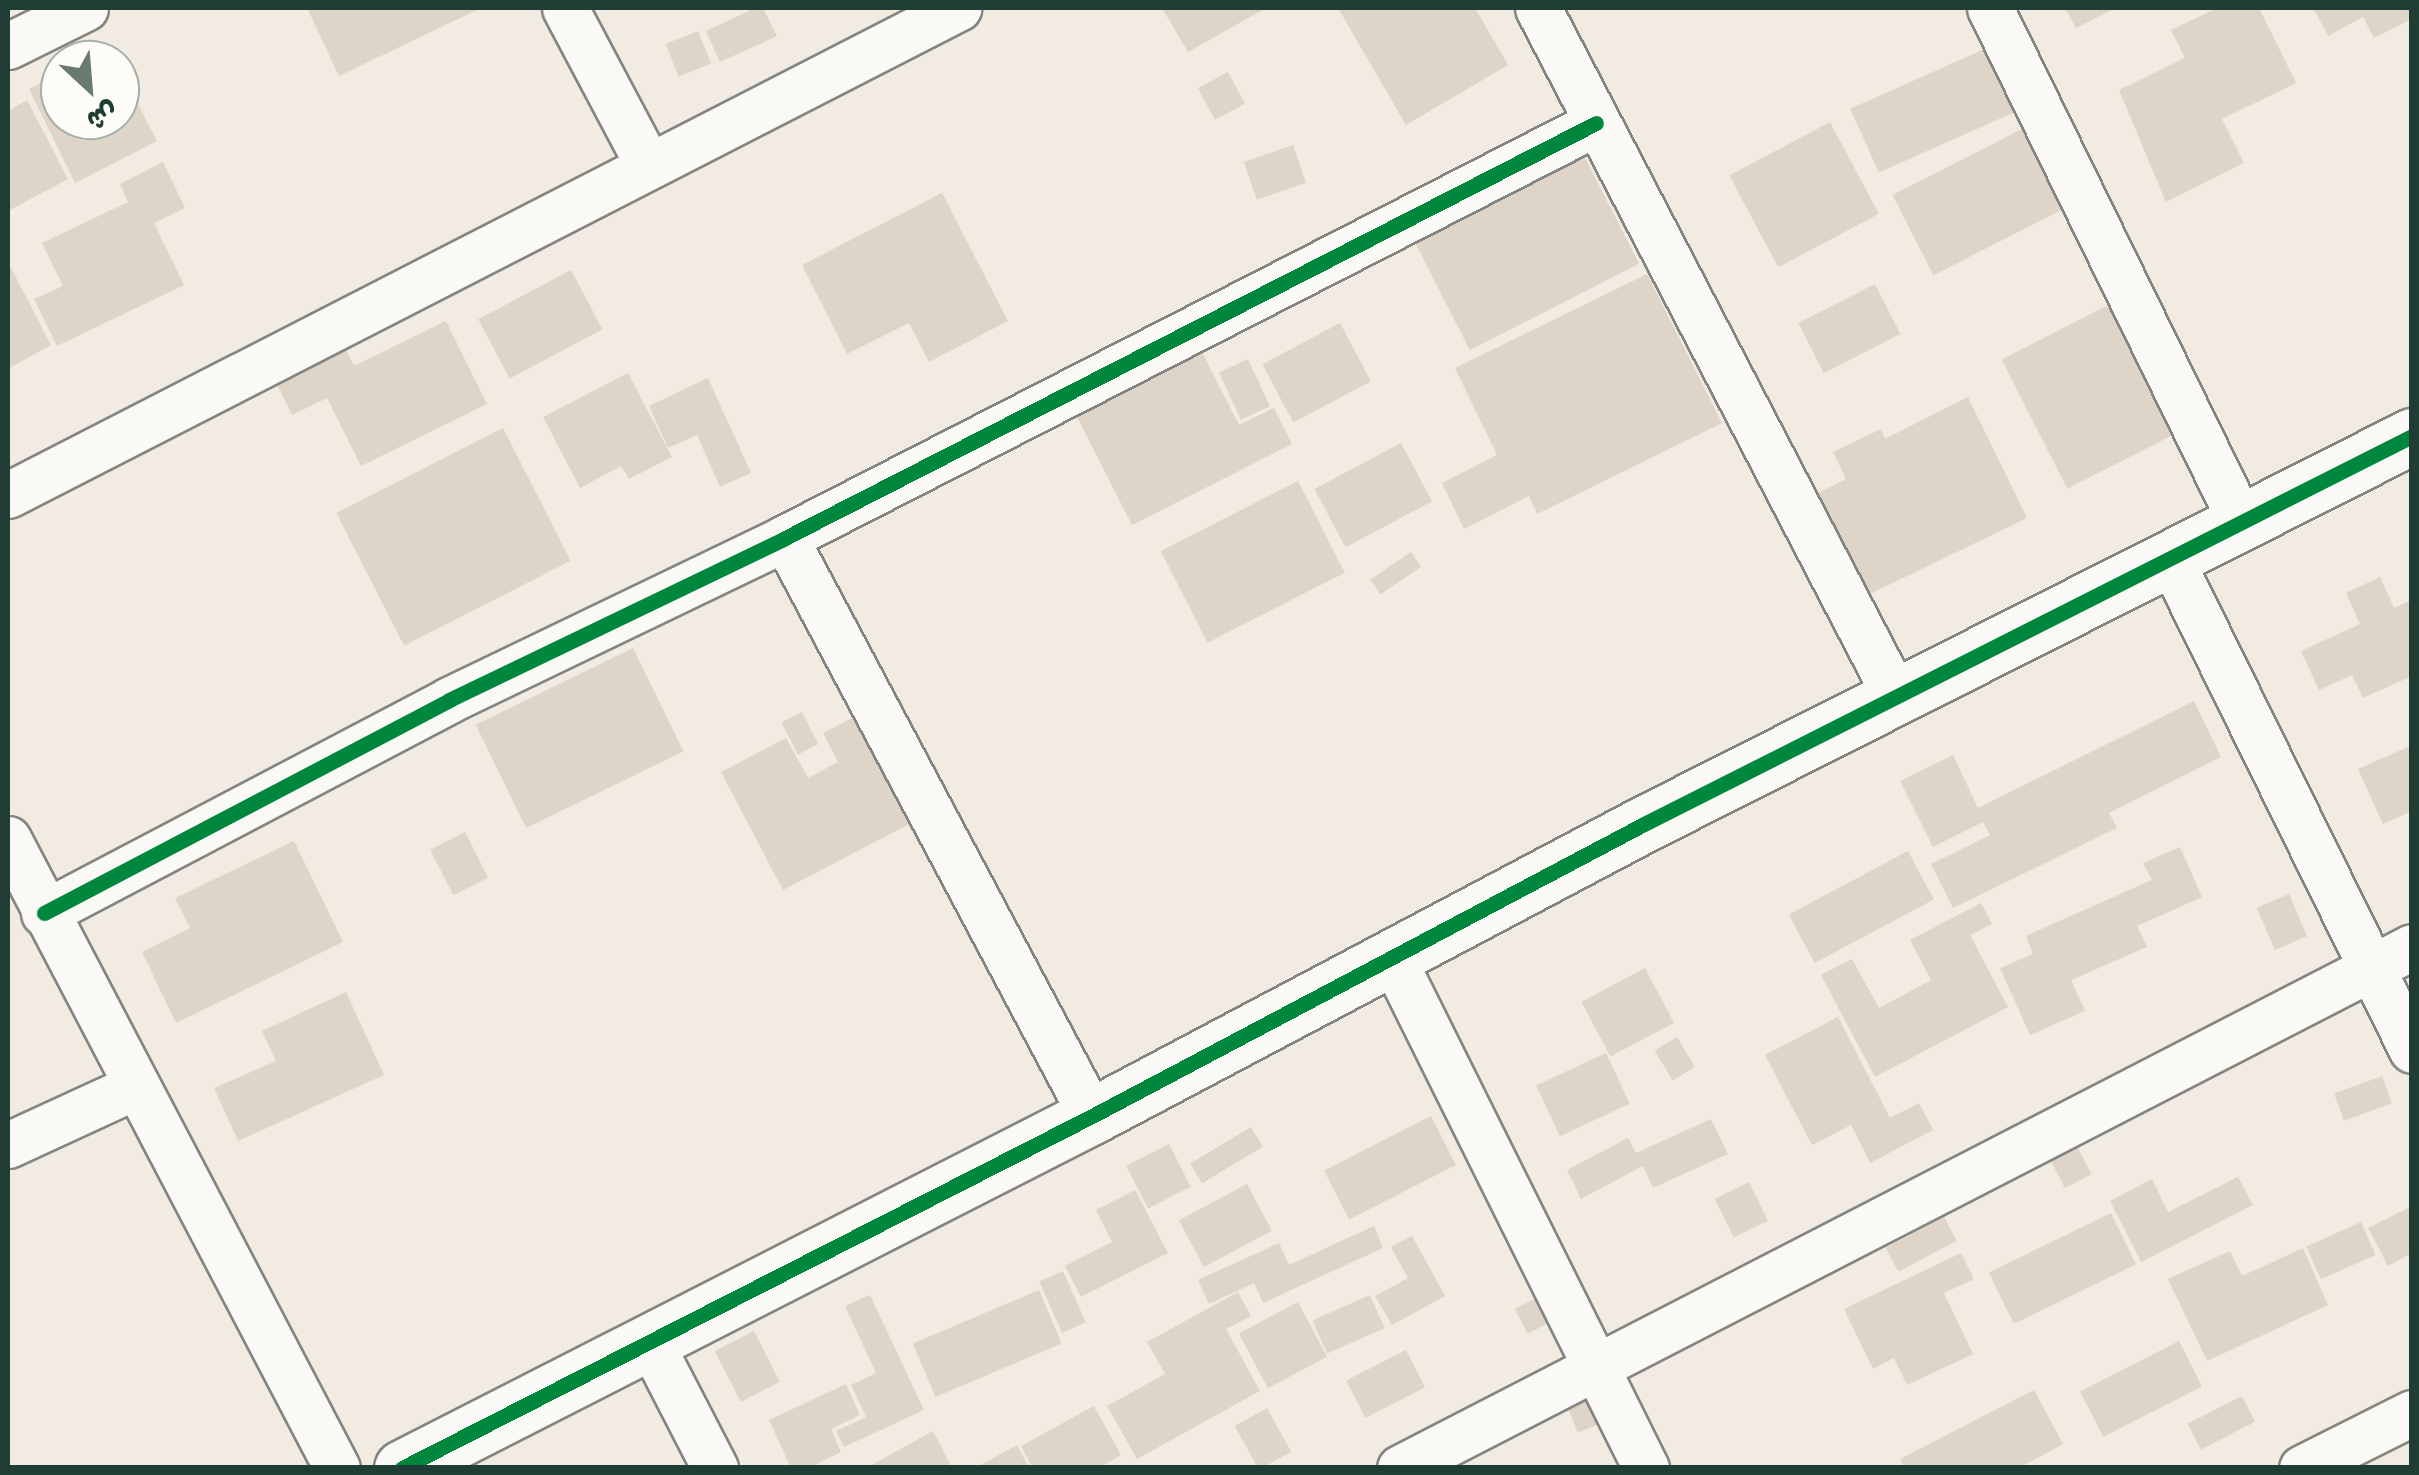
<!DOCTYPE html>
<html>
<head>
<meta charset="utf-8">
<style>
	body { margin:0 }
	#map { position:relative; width:2419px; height:1475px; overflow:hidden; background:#f1ebe1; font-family:"Architects Daughter","Playpen Sans Arabic",sans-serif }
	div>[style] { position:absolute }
	.building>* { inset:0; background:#ded4c8; transform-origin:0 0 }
	.roads { filter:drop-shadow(2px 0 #838680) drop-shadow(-2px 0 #838680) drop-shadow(0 2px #838680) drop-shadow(0 -2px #838680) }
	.street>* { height:45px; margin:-22.5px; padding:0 22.5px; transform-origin:22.5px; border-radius:22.5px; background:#faf9f5 }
	.secondary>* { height:55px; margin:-27.5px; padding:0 27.5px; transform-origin:27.5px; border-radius:27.5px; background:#faf9f5 }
	.cycleway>* { height:15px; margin:-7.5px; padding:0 7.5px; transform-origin:7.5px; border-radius:7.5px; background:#00873e }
	span { translate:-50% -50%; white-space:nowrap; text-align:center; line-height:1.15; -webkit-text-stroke:9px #fdfcf7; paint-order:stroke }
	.frame { position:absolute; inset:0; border:10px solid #1f3d34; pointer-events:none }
	.north { position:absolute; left:40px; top:40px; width:100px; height:100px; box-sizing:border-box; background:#fdfcf7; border:2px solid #a4b0a9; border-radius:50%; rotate:154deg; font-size:28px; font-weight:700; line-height:40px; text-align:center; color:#1f3d34 }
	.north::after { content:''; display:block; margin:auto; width:35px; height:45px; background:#687a71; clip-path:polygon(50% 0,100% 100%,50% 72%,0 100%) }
</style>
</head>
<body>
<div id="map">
	<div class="building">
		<i style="clip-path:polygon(307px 8px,481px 8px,339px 76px)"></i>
		<i style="clip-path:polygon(755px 8px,763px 8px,777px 36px,720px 62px,706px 31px)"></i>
		<i style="clip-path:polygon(1162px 8px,1266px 8px,1188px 52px)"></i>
		<i style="clip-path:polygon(1338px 8px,1475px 8px,1508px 65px,1406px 125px)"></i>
		<i style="clip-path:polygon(2065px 8px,2115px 8px,2076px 28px)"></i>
		<i style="clip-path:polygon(2217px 8px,2259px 8px,2296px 83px,2222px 119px,2244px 163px,2166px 202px,2119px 90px,2185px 58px,2171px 30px)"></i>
		<i style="clip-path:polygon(2313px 8px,2412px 8px,2412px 19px,2374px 38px,2363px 17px,2328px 36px)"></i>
		<i style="left:698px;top:31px;width:35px;height:35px;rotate:68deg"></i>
		<i style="left:1991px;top:46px;width:70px;height:154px;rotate:66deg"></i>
		<i style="clip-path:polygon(120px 69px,157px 141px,75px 183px,29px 89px,60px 73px,60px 120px,120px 120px)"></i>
		<i style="left:1228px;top:72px;width:36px;height:34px;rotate:62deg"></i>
		<i style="clip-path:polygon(27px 100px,68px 179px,8px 211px,8px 111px)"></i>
		<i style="left:1830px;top:122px;width:104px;height:114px;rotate:62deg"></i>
		<i style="left:2028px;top:126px;width:90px;height:152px;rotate:63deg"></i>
		<i style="left:1576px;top:140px;width:139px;height:190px;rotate:63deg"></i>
		<i style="left:1293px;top:145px;width:40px;height:52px;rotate:71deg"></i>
		<i style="clip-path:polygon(163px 162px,185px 208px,154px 223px,184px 285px,57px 346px,34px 299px,63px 286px,42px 243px,128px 202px,120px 184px)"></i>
		<i style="clip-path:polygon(942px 193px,1008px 321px,929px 362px,909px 323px,847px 354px,802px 265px)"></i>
		<i style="clip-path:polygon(8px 262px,51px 345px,8px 369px)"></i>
		<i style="left:571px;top:270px;width:67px;height:105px;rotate:62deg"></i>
		<i style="clip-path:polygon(1647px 274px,1722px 423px,1537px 514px,1529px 496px,1464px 529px,1442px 483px,1497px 455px,1455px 368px)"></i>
		<i style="left:1875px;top:284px;width:56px;height:86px;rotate:63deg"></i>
		<i style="left:2128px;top:295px;width:145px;height:142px;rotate:63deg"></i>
		<i style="clip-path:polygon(332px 320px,354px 366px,446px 321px,487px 404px,361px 466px,327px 398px,292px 415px,262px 355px)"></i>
		<i style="left:1340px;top:323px;width:66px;height:88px;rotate:62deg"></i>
		<i style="clip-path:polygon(1200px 348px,1239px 425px,1274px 408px,1292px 444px,1132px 525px,1074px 411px)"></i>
		<i style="left:1248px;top:359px;width:52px;height:32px;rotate:65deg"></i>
		<i style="clip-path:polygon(628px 373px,672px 457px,629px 479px,621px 466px,580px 488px,543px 417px)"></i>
		<i style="clip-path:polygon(708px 378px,751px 473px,720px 487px,697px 435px,668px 448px,649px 406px)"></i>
		<i style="clip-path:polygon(1968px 397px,2027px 518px,1841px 608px,1792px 506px,1846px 479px,1833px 452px,1881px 429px,1885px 439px)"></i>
		<i style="left:503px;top:428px;width:149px;height:187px;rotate:63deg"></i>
		<i style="left:1401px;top:443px;width:66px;height:98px;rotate:62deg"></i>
		<i style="left:1298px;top:481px;width:103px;height:154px;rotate:63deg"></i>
		<i style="left:1411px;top:552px;width:18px;height:49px;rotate:56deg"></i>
		<i style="clip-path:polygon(2380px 577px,2394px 608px,2412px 600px,2412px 676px,2363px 698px,2352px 675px,2319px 690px,2301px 651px,2360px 624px,2346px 593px)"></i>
		<i style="left:633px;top:648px;width:115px;height:175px;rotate:64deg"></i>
		<i style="clip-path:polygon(2194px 701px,2221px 757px,2109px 813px,2117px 828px,1953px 908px,1931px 864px,1990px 835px,1983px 822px,1933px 847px,1900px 781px,1953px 755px,1978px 808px)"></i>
		<i style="clip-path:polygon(883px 702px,938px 809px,783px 890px,721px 772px,786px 738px,808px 778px,838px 762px,823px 733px)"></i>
		<i style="left:802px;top:712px;width:36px;height:23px;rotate:63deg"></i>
		<i style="clip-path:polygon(2412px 745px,2412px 811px,2383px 824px,2358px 769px)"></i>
		<i style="left:465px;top:832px;width:51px;height:39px;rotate:63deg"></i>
		<i style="clip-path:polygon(294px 841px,343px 942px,176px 1023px,142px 952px,190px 928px,175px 898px)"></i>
		<i style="clip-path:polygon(2180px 847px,2202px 897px,2137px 926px,2147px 947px,2071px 980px,2085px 1011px,2030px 1035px,2000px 968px,2033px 954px,2026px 936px,2152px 880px,2143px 863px)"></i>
		<i style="left:1908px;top:851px;width:55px;height:135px;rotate:62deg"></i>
		<i style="left:2289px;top:894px;width:46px;height:35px;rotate:67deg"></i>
		<i style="clip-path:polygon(1981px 903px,1992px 924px,1970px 935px,2008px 1007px,1875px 1077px,1821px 975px,1852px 959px,1879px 1008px,1931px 980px,1910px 940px)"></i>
		<i style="left:1645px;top:968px;width:62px;height:72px;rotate:62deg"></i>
		<i style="clip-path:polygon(346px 992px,384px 1075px,238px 1141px,214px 1088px,276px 1061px,262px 1031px)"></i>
		<i style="clip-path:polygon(1838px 1017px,1890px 1118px,1919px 1103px,1933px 1130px,1870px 1163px,1851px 1125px,1812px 1145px,1765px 1055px)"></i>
		<i style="left:1677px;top:1037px;width:35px;height:26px;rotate:59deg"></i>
		<i style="left:1606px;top:1053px;width:56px;height:77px;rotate:65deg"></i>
		<i style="left:2382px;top:1076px;width:29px;height:51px;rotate:70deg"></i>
		<i style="left:1431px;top:1116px;width:55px;height:120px;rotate:63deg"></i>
		<i style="clip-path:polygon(1711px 1119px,1728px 1154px,1653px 1188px,1643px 1166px,1581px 1199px,1567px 1170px,1628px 1138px,1636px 1153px)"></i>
		<i style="left:1251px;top:1127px;width:23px;height:71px;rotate:59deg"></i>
		<i style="left:1169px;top:1144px;width:48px;height:48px;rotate:63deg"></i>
		<i style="left:2076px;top:1144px;width:34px;height:30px;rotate:63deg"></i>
		<i style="clip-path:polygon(2238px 1177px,2253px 1205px,2141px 1262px,2110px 1201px,2152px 1179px,2168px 1212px)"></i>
		<i style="left:1749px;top:1182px;width:43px;height:38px;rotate:64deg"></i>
		<i style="left:1247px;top:1184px;width:53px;height:77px;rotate:62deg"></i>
		<i style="clip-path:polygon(1135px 1190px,1168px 1253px,1081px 1297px,1065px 1266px,1112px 1242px,1096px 1210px)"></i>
		<i style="clip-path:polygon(2412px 1206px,2412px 1253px,2388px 1266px,2368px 1228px)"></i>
		<i style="left:2111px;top:1213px;width:57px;height:136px;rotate:64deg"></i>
		<i style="left:1944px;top:1217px;width:27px;height:66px;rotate:62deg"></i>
		<i style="left:2361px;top:1222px;width:36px;height:60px;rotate:66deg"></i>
		<i style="clip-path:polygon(1374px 1226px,1383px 1248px,1263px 1303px,1254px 1283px,1209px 1304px,1198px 1280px,1279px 1243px,1289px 1265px)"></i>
		<i style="clip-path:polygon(1412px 1236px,1445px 1296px,1392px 1325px,1375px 1296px,1408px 1278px,1391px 1247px)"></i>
		<i style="clip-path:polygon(2303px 1248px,2328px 1305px,2207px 1361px,2168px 1279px,2230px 1251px,2242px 1276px)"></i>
		<i style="clip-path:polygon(1961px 1253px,1974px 1279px,1944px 1293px,1973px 1354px,1907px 1385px,1894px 1358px,1873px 1369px,1844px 1309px)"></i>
		<i style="left:1063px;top:1271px;width:56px;height:26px;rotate:66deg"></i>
		<i style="left:1039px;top:1290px;width:58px;height:137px;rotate:67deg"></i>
		<i style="clip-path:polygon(1238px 1292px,1251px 1316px,1226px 1329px,1260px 1391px,1137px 1459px,1107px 1406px,1165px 1374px,1147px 1342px)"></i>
		<i style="left:1546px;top:1293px;width:28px;height:35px;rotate:63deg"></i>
		<i style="clip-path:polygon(870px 1295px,924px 1410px,844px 1447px,836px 1431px,866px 1417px,851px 1385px,876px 1373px,845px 1306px)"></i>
		<i style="left:1370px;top:1295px;width:36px;height:63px;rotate:66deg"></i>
		<i style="left:1298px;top:1302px;width:62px;height:67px;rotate:62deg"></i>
		<i style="left:754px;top:1331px;width:57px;height:44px;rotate:63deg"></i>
		<i style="left:2179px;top:1341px;width:51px;height:111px;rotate:63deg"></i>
		<i style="left:1406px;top:1350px;width:42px;height:67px;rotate:63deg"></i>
		<i style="clip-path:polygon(846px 1384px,860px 1415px,831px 1429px,841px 1452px,808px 1468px,791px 1468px,769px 1420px)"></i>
		<i style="left:1600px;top:1389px;width:32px;height:37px;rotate:68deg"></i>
		<i style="clip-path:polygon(2034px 1390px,2063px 1444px,2019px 1468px,1904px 1468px,1900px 1459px)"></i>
		<i style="left:2242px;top:1396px;width:29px;height:61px;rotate:63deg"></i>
		<i style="clip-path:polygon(1094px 1406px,1121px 1455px,1099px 1468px,1033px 1468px,1021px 1446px)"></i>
		<i style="left:1267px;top:1408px;width:50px;height:37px;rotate:61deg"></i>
		<i style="clip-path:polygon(933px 1431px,952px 1468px,866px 1468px)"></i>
		<i style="clip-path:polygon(1017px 1445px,1029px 1468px,975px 1468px)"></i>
	</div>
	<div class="roads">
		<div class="street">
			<i style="left:565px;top:8px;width:178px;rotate:62.1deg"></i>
			<i style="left:1538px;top:8px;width:776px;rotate:62.54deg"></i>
			<i style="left:1990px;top:8px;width:572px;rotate:63.97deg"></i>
			<i style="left:8px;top:46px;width:86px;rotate:-26.3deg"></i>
			<i style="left:8px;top:495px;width:1068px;rotate:-27.14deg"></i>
			<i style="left:785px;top:538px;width:654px;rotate:62.03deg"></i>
			<i style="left:2170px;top:558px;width:548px;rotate:63.81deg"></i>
			<i style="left:8px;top:839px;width:710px;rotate:62.39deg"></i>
			<i style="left:44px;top:913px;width:458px;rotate:-27.7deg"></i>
			<i style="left:449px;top:700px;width:373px;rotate:-25.7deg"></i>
			<i style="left:785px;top:538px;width:911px;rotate:-27.1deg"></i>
			<i style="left:1392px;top:957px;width:571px;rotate:63.57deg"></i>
			<i style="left:8px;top:1145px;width:139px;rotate:-24.7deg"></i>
			<i style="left:651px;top:1344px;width:140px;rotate:62.7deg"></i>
			<i style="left:1400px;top:1468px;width:1138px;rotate:-27.24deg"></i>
			<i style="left:2302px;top:1468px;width:123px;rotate:-26.6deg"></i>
		</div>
		<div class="secondary">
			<i style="left:402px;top:1468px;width:775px;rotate:-27.03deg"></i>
			<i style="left:1092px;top:1116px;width:622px;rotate:-27.88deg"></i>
			<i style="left:1642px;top:825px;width:863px;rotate:-26.8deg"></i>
		</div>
	</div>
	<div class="cycleway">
		<i style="left:44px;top:913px;width:458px;rotate:-27.7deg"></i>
		<i style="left:449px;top:700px;width:373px;rotate:-25.7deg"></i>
		<i style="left:785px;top:538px;width:911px;rotate:-27.1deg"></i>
		<i style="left:402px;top:1468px;width:775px;rotate:-27.03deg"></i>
		<i style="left:1092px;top:1116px;width:622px;rotate:-27.88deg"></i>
		<i style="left:1642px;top:825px;width:863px;rotate:-26.8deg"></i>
	</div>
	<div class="frame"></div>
	<div class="north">ش</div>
</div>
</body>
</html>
